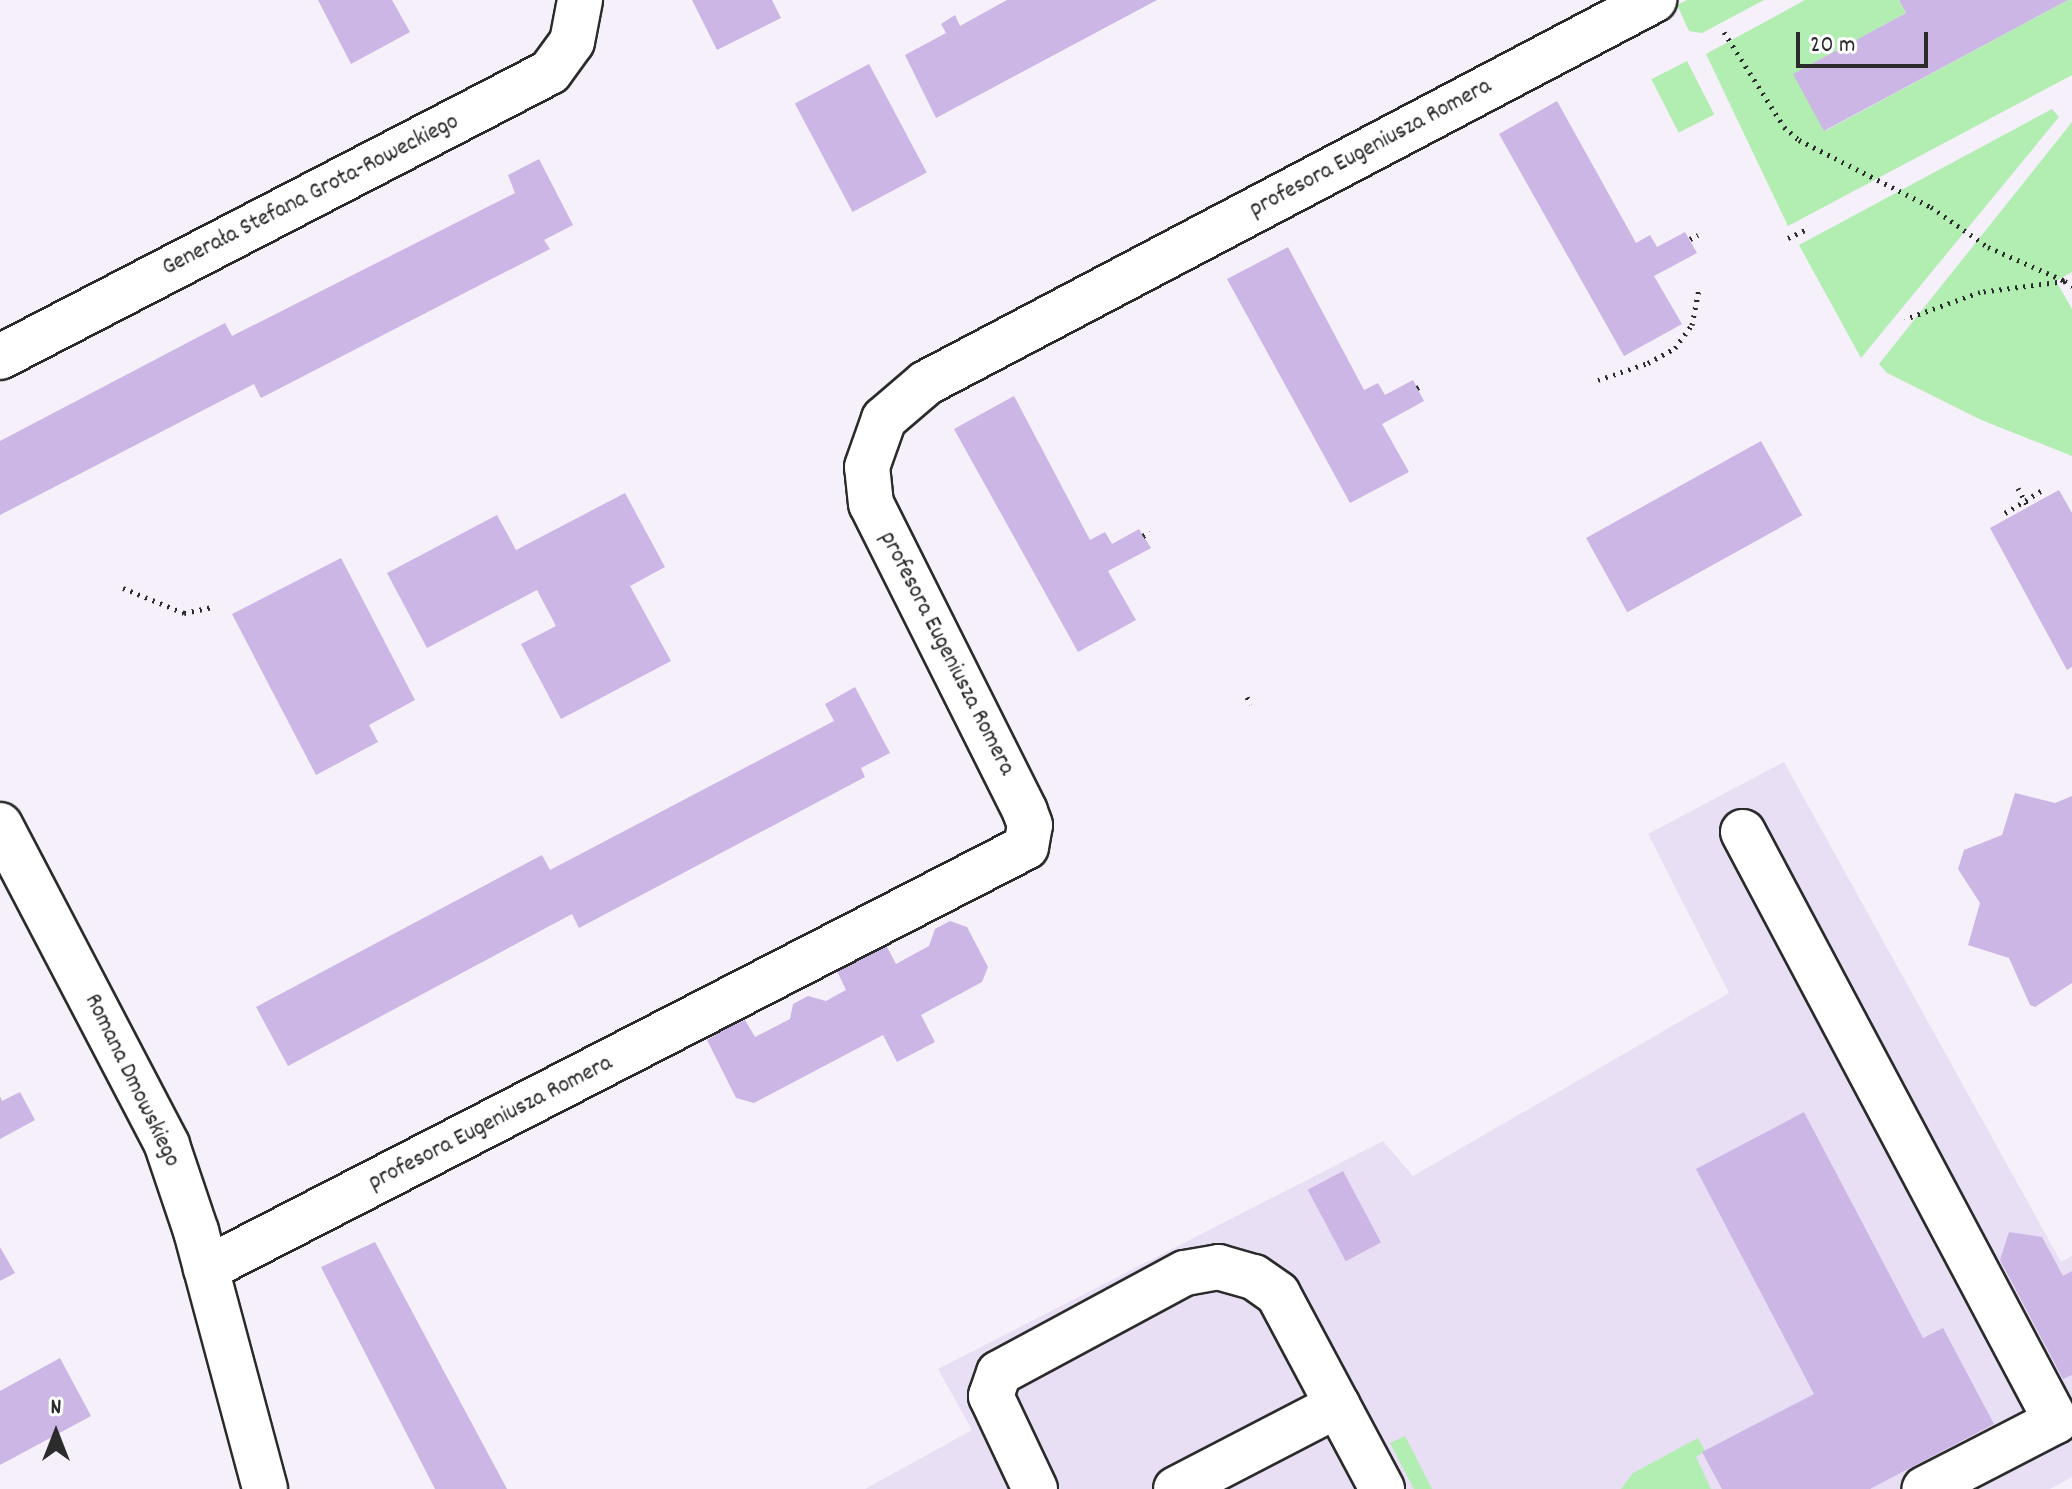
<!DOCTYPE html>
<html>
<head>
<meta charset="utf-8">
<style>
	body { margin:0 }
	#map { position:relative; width:2072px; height:1489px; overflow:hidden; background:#f5f0fa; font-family:Dekko,sans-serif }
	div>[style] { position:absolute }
	.built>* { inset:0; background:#e9dff4 }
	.green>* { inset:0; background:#b2edb2; transform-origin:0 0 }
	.building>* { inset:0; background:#ccb6e6; transform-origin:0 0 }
	.path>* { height:5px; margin-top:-2.5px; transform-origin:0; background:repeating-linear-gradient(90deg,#2b2b2b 0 2px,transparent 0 8px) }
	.roads { filter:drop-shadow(2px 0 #2b2b2b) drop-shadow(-2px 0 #2b2b2b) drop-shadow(0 2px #2b2b2b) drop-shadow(0 -2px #2b2b2b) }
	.minor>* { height:44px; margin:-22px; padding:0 22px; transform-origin:22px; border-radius:22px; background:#fff }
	span { translate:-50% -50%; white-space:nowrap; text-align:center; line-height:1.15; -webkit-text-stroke:8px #fff; paint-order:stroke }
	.street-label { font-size:24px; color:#2b2b2b }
	.north { position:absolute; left:16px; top:1393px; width:80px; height:80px; -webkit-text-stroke:6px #fff; paint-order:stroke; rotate:0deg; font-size:22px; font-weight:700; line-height:32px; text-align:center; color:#2b2b2b }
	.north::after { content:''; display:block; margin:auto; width:28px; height:36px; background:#2b2b2b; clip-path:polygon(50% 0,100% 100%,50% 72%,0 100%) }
	.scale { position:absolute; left:1796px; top:32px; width:132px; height:36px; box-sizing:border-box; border:4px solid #2b2b2b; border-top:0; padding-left:10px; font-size:24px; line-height:28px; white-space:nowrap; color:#2b2b2b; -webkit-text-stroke:6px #fff; paint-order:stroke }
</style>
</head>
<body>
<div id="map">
	<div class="built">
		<i style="clip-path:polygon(1784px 762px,2061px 1262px,2072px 1256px,2072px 1477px,2050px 1489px,865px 1489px,972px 1430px,938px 1369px,1383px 1141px,1413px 1176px,1729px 993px,1648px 834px)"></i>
	</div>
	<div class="green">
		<i style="clip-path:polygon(1687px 0,1764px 0,1702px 33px,1689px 31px,1677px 5px)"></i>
		<i style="clip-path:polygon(1805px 0,1899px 0,1906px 13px,1794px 74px,1825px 131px,2068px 0,2072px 0,2072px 75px,1788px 226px,1706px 54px)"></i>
		<i style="left:1687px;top:61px;width:60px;height:40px;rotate:63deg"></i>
		<i style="clip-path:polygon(2052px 109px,2059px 117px,1861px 358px,1799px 245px)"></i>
		<i style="clip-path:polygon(2072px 122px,2072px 272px,2056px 281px,2072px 309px,2072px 456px,1979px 419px,1887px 373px,1879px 364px)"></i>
		<i style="clip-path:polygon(1405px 1436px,1432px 1489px,1414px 1489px,1390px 1443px)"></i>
		<i style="clip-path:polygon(1698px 1438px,1705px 1451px,1696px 1457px,1711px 1489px,1621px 1489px,1633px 1473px)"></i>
	</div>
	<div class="building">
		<i style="clip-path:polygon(318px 0,392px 0,410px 32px,351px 64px)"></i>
		<i style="clip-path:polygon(692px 0,772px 0,781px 18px,717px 50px)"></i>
		<i style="clip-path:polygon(1007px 0,1157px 0,936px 118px,905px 55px,946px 33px,941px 24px,955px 15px,960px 26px)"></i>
		<i style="clip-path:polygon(1899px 0,2068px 0,1824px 131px,1793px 74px,1906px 13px)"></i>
		<i style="left:869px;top:64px;width:123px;height:84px;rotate:62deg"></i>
		<i style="clip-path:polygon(1557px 101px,1636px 243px,1650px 235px,1657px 247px,1685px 232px,1697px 253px,1654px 276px,1682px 324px,1624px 356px,1499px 134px)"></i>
		<i style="clip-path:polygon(539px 159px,573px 225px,544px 240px,550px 249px,261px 398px,254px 384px,0 515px,0 441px,225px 323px,232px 336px,515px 193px,508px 175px)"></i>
		<i style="clip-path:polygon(1288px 247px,1364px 390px,1378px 383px,1385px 395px,1413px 380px,1424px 401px,1382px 424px,1409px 472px,1350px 503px,1227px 279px)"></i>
		<i style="clip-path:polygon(1014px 396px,1090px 540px,1105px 532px,1112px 544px,1139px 529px,1151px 548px,1108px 571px,1136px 620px,1078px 652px,954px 429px)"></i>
		<i style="left:1761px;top:441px;width:85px;height:200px;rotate:61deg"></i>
		<i style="clip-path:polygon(2059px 490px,2072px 513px,2072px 667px,2067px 670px,1990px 528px)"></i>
		<i style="clip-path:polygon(625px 493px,665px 567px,630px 586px,671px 661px,561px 719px,521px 644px,556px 626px,537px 590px,427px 648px,387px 573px,497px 515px,516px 550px)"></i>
		<i style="clip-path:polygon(341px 558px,415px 700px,369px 725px,378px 742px,316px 775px,232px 614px)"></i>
		<i style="clip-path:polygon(855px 687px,890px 753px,861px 768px,865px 777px,579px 928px,572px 914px,288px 1066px,256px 1007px,542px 855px,550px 870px,834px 721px,825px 704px)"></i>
		<i style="clip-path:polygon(2015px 793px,2055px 803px,2072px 796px,2072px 983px,2035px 1007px,2030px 1005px,2009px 958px,1968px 945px,1980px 903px,1958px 869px,1964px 850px,2002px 835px)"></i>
		<i style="clip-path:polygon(950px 921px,967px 927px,988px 967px,982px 982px,921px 1015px,935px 1042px,897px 1062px,883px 1035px,754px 1103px,736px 1098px,707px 1040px,721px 1032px,716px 1024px,727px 1018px,732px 1026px,745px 1020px,755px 1037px,790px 1019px,793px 1004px,808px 996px,826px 1001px,846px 990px,837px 971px,848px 966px,843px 955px,861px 946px,865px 955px,886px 945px,896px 964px,929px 946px,935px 929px)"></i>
		<i style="clip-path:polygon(20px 1092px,35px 1120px,0 1139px,0 1096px,2px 1101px)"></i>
		<i style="clip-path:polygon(1804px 1112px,1923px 1338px,1943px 1328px,1994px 1424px,1870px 1489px,1722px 1489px,1702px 1452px,1814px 1394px,1696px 1169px)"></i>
		<i style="left:1343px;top:1171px;width:81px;height:40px;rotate:62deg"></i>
		<i style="clip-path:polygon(2009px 1232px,2042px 1237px,2063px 1276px,2072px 1271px,2072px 1375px,2063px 1379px,2000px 1260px)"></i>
		<i style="clip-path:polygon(375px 1242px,440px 1364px,507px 1489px,435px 1489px,321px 1267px)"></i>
		<i style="clip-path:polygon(0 1247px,15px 1273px,0 1281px)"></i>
		<i style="clip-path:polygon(60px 1358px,91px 1416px,0 1465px,0 1391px)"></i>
	</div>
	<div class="path">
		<i style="left:1724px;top:32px;width:112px;rotate:57.7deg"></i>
		<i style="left:1784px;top:127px;width:20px;rotate:41deg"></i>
		<i style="left:1799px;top:140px;width:148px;rotate:26.9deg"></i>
		<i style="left:1931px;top:207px;width:70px;rotate:35.1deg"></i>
		<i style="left:1988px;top:247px;width:84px;rotate:23.8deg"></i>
		<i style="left:2065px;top:281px;width:86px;rotate:172.6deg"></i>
		<i style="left:1980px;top:292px;width:80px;rotate:160.2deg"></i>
		<i style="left:1788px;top:238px;width:23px;rotate:-25deg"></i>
		<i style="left:1690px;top:239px;width:9px;rotate:-27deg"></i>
		<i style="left:2065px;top:281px;width:9px;rotate:36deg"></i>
		<i style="left:1598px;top:380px;width:53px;rotate:-18.8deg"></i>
		<i style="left:1648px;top:363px;width:31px;rotate:-29deg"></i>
		<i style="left:1675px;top:348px;width:29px;rotate:-54deg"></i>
		<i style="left:1692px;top:325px;width:38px;rotate:-79deg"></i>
		<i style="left:1417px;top:388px;width:7px;rotate:-27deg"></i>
		<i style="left:2018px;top:488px;width:21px;rotate:62deg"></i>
		<i style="left:2005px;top:513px;width:46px;rotate:-31.6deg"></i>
		<i style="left:1143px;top:536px;width:8px;rotate:-30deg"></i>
		<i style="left:123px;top:588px;width:66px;rotate:22.3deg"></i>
		<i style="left:184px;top:613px;width:29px;rotate:-12deg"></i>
		<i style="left:1247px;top:697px;width:8px;rotate:60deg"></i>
	</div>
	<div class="roads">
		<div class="minor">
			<i style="left:0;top:357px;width:619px;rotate:-27.39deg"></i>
			<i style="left:550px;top:72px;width:37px;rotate:-54deg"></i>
			<i style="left:572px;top:42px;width:43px;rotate:-79.2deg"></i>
			<i style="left:0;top:825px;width:361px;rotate:62.4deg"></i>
			<i style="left:167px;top:1145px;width:91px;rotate:71.4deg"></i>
			<i style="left:196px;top:1231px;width:267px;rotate:75deg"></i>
			<i style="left:1743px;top:832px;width:667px;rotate:62.01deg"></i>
			<i style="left:2056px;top:1421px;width:148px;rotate:152.7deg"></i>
			<i style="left:206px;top:1269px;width:922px;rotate:-27.23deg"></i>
			<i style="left:1026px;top:847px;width:22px;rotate:-80deg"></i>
			<i style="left:1030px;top:825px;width:15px;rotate:-110deg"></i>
			<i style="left:1025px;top:811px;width:343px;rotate:-116.6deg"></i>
			<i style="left:871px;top:504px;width:37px;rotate:-96deg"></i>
			<i style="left:867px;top:467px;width:51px;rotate:-70.5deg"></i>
			<i style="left:884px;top:419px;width:55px;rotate:-40.6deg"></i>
			<i style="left:926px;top:383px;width:823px;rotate:-27.75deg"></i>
			<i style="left:1035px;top:1489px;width:103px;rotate:-115.3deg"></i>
			<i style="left:991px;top:1396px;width:24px;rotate:-71deg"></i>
			<i style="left:999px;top:1373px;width:211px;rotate:-28.3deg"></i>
			<i style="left:1185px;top:1273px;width:34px;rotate:-10deg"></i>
			<i style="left:1218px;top:1267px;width:37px;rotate:16deg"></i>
			<i style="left:1254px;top:1277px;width:29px;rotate:35deg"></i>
			<i style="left:1278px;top:1294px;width:221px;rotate:61.9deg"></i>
			<i style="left:1176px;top:1489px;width:182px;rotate:-27.4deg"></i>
		</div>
	</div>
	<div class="street-label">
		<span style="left:1371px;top:149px;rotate:-28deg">profesora Eugeniusza Romera</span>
		<span style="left:311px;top:196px;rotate:-27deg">Generała Stefana Grota-Roweckiego</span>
		<span style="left:946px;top:654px;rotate:63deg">profesora Eugeniusza Romera</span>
		<span style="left:131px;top:1081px;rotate:64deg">Romana Dmowskiego</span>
		<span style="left:491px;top:1124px;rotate:-27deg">profesora Eugeniusza Romera</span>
	</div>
	<div class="north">N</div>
	<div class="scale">20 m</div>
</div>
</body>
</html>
